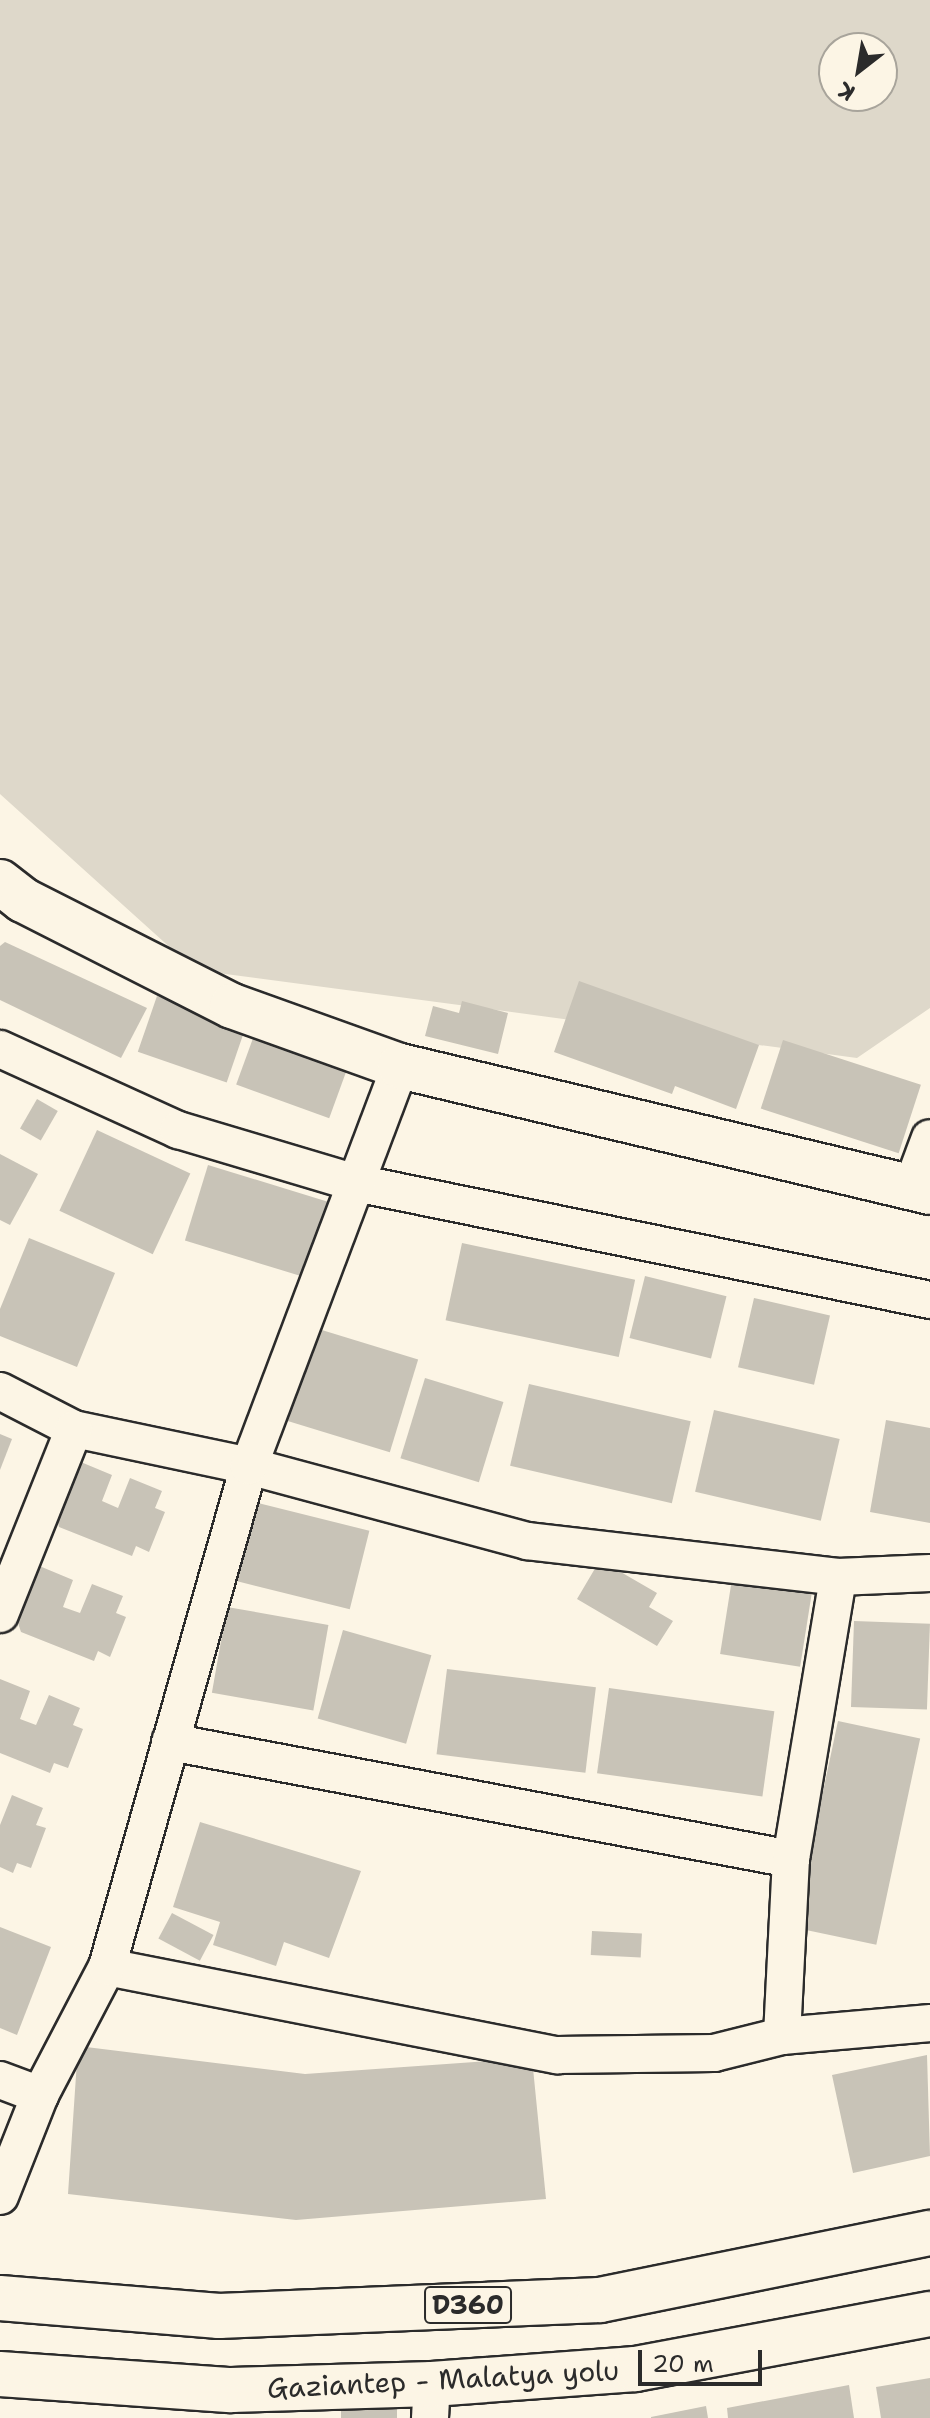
<!DOCTYPE html>
<html>
<head>
<meta charset="utf-8">
<style>
	body { margin:0 }
	#map { position:relative; width:930px; height:2418px; overflow:hidden; background:#fcf5e5; font-family:"Shantell Sans",sans-serif }
	div>[style] { position:absolute }
	.green>* { inset:0; background:#ded8ca }
	.building>* { inset:0; background:#c8c3b7; transform-origin:0 0 }
	.roads { filter:drop-shadow(2px 0 #2b2b2b) drop-shadow(-2px 0 #2b2b2b) drop-shadow(0 2px #2b2b2b) drop-shadow(0 -2px #2b2b2b) }
	.minor>* { height:36px; margin:-18px; padding:0 18px; transform-origin:18px; border-radius:18px; background:#fcf5e5 }
	.tertiary>* { height:44px; margin:-22px; padding:0 22px; transform-origin:22px; border-radius:22px; background:#fcf5e5 }
	.trunk>* { height:44px; margin:-22px; padding:0 22px; transform-origin:22px; border-radius:22px; background:#fcf5e5 }
	span { translate:-50% -50%; white-space:nowrap; text-align:center; line-height:1.15; -webkit-text-stroke:8px #fcf5e5; paint-order:stroke }
	.shield-label span { padding:2px 6px; background:#fcf5e5; border:2px solid; border-radius:6px; -webkit-text-stroke-width:0 }
	.shield-label { font-size:26px; color:#2b2b2b; font-weight:700 }
	.street-label { font-size:28px; color:#2b2b2b }
	.north { position:absolute; left:818px; top:32px; width:80px; height:80px; box-sizing:border-box; background:#fcf5e5; border:2px solid #a8a49b; border-radius:50%; rotate:211deg; font-size:22px; font-weight:700; line-height:32px; text-align:center; color:#2b2b2b }
	.north::after { content:''; display:block; margin:auto; width:28px; height:36px; background:#2b2b2b; clip-path:polygon(50% 0,100% 100%,50% 72%,0 100%) }
	.scale { position:absolute; left:638px; top:2350px; width:124px; height:36px; box-sizing:border-box; border:4px solid #2b2b2b; border-top:0; padding-left:10px; font-size:24px; line-height:28px; white-space:nowrap; color:#2b2b2b; -webkit-text-stroke:6px #fcf5e5; paint-order:stroke }
</style>
</head>
<body>
<div id="map">
	<div class="green">
		<i style="clip-path:polygon(evenodd,0 0,930px 0,930px 1008px,857px 1058px,195px 970px,0 794px,0 0,834px 48px,882px 48px,882px 96px,834px 96px,834px 48px)"></i>
	</div>
	<div class="building">
		<i style="clip-path:polygon(5px 942px,147px 1008px,121px 1058px,0 1000px,0 946px)"></i>
		<i style="clip-path:polygon(579px 981px,759px 1045px,736px 1109px,675px 1086px,672px 1094px,554px 1052px)"></i>
		<i style="left:157px;top:996px;width:94px;height:59px;rotate:19deg"></i>
		<i style="clip-path:polygon(462px 1001px,508px 1013px,498px 1054px,425px 1036px,433px 1006px,459px 1013px)"></i>
		<i style="left:256px;top:1030px;width:99px;height:58px;rotate:20deg"></i>
		<i style="left:783px;top:1040px;width:145px;height:72px;rotate:18deg"></i>
		<i style="left:37px;top:1099px;width:24px;height:34px;rotate:30deg"></i>
		<i style="left:97px;top:1130px;width:103px;height:89px;rotate:25deg"></i>
		<i style="clip-path:polygon(0 1154px,38px 1174px,10px 1225px,0 1220px)"></i>
		<i style="left:208px;top:1165px;width:127px;height:79px;rotate:17deg"></i>
		<i style="clip-path:polygon(29px 1238px,115px 1273px,77px 1367px,0 1336px,0 1309px)"></i>
		<i style="left:462px;top:1243px;width:177px;height:79px;rotate:12deg"></i>
		<i style="left:645px;top:1276px;width:84px;height:64px;rotate:14deg"></i>
		<i style="left:754px;top:1298px;width:78px;height:71px;rotate:13deg"></i>
		<i style="left:312px;top:1327px;width:111px;height:97px;rotate:17deg"></i>
		<i style="left:425px;top:1378px;width:82px;height:84px;rotate:17deg"></i>
		<i style="left:529px;top:1384px;width:166px;height:84px;rotate:13deg"></i>
		<i style="left:714px;top:1410px;width:129px;height:84px;rotate:13deg"></i>
		<i style="clip-path:polygon(886px 1420px,930px 1428px,930px 1523px,870px 1512px)"></i>
		<i style="clip-path:polygon(0 1434px,12px 1439px,0 1470px)"></i>
		<i style="clip-path:polygon(76px 1460px,112px 1475px,102px 1501px,118px 1508px,130px 1478px,162px 1491px,155px 1508px,165px 1512px,149px 1552px,136px 1546px,132px 1556px,59px 1527px,55px 1511px)"></i>
		<i style="left:250px;top:1501px;width:123px;height:81px;rotate:14deg"></i>
		<i style="clip-path:polygon(600px 1560px,657px 1593px,649px 1607px,673px 1621px,657px 1646px,577px 1599px)"></i>
		<i style="clip-path:polygon(37px 1565px,73px 1580px,63px 1607px,80px 1613px,92px 1584px,123px 1596px,116px 1613px,126px 1617px,110px 1657px,98px 1651px,94px 1661px,21px 1632px,16px 1617px)"></i>
		<i style="left:732px;top:1579px;width:81px;height:76px;rotate:9deg"></i>
		<i style="left:227px;top:1607px;width:103px;height:87px;rotate:10deg"></i>
		<i style="left:854px;top:1621px;width:76px;height:86px;rotate:2deg"></i>
		<i style="left:343px;top:1630px;width:92px;height:92px;rotate:16deg"></i>
		<i style="left:447px;top:1669px;width:150px;height:86px;rotate:7deg"></i>
		<i style="clip-path:polygon(0 1679px,30px 1691px,20px 1719px,36px 1725px,49px 1695px,80px 1708px,73px 1725px,83px 1729px,68px 1768px,54px 1763px,50px 1773px,0 1753px)"></i>
		<i style="left:609px;top:1688px;width:167px;height:86px;rotate:8deg"></i>
		<i style="left:838px;top:1721px;width:84px;height:211px;rotate:12deg"></i>
		<i style="clip-path:polygon(12px 1795px,43px 1808px,36px 1825px,46px 1828px,31px 1868px,17px 1863px,13px 1873px,0 1867px,0 1825px)"></i>
		<i style="clip-path:polygon(200px 1822px,361px 1871px,329px 1958px,284px 1942px,276px 1966px,213px 1945px,220px 1922px,173px 1907px)"></i>
		<i style="left:172px;top:1913px;width:47px;height:29px;rotate:28deg"></i>
		<i style="clip-path:polygon(0 1927px,51px 1947px,17px 2035px,0 2028px)"></i>
		<i style="left:592px;top:1931px;width:50px;height:24px;rotate:3deg"></i>
		<i style="clip-path:polygon(78px 2046px,305px 2074px,532px 2058px,546px 2199px,296px 2220px,68px 2194px)"></i>
		<i style="clip-path:polygon(927px 2055px,930px 2156px,853px 2173px,832px 2075px)"></i>
		<i style="clip-path:polygon(930px 2378px,930px 2418px,881px 2418px,876px 2387px)"></i>
		<i style="clip-path:polygon(849px 2385px,854px 2418px,728px 2418px,727px 2408px)"></i>
		<i style="clip-path:polygon(706px 2406px,708px 2418px,651px 2418px,651px 2417px)"></i>
		<i style="clip-path:polygon(397px 2409px,397px 2418px,341px 2418px,341px 2411px)"></i>
	</div>
	<div class="roads">
		<div class="minor">
			<i style="left:0;top:1049px;width:196px;rotate:24.5deg"></i>
			<i style="left:178px;top:1130px;width:186px;rotate:16.6deg"></i>
			<i style="left:356px;top:1183px;width:586px;rotate:11.52deg"></i>
			<i style="left:911px;top:1189px;width:54px;rotate:-69.6deg"></i>
			<i style="left:0;top:1391px;width:83px;rotate:27.2deg"></i>
			<i style="left:74px;top:1429px;width:179px;rotate:11.9deg"></i>
			<i style="left:249px;top:1466px;width:288px;rotate:15.1deg"></i>
			<i style="left:527px;top:1541px;width:313px;rotate:6.6deg"></i>
			<i style="left:838px;top:1577px;width:92px;rotate:-2.5deg"></i>
			<i style="left:0;top:1614px;width:199px;rotate:-68.2deg"></i>
			<i style="left:170px;top:1742px;width:632px;rotate:10.67deg"></i>
			<i style="left:107px;top:1967px;width:459px;rotate:11.1deg"></i>
			<i style="left:557px;top:2055px;width:157px;rotate:-0.7deg"></i>
			<i style="left:714px;top:2053px;width:70px;rotate:-14deg"></i>
			<i style="left:782px;top:2036px;width:149px;rotate:-5deg"></i>
			<i style="left:782px;top:2036px;width:177px;rotate:-87.1deg"></i>
			<i style="left:791px;top:1859px;width:286px;rotate:-80.5deg"></i>
			<i style="left:0;top:2080px;width:43px;rotate:20.6deg"></i>
			<i style="left:0;top:2196px;width:109px;rotate:-68.4deg"></i>
			<i style="left:40px;top:2095px;width:144px;rotate:-62.4deg"></i>
			<i style="left:107px;top:1967px;width:521px;rotate:-74.18deg"></i>
			<i style="left:249px;top:1466px;width:428px;rotate:-69.3deg"></i>
			<i style="left:430px;top:2418px;width:34px;rotate:-87deg"></i>
		</div>
		<div class="tertiary">
			<i style="left:0;top:882px;width:29px;rotate:38deg"></i>
			<i style="left:23px;top:900px;width:234px;rotate:26.9deg"></i>
			<i style="left:232px;top:1006px;width:178px;rotate:19.7deg"></i>
			<i style="left:400px;top:1066px;width:545px;rotate:13.37deg"></i>
		</div>
		<div class="trunk">
			<i style="left:0;top:2298px;width:220px;rotate:4.7deg"></i>
			<i style="left:219px;top:2316px;width:381px;rotate:-2.4deg"></i>
			<i style="left:600px;top:2300px;width:337px;rotate:-11.5deg"></i>
			<i style="left:0;top:2374px;width:232px;rotate:4deg"></i>
			<i style="left:231px;top:2390px;width:201px;rotate:-1.7deg"></i>
			<i style="left:432px;top:2384px;width:204px;rotate:-4.2deg"></i>
			<i style="left:635px;top:2369px;width:300px;rotate:-10.6deg"></i>
		</div>
	</div>
	<div class="shield-label">
		<span style="left:468px;top:2305px">D360</span>
	</div>
	<div class="street-label">
		<span style="left:443px;top:2379px;rotate:-3deg">Gaziantep - Malatya yolu</span>
	</div>
	<div class="north">K</div>
	<div class="scale">20 m</div>
</div>
</body>
</html>
